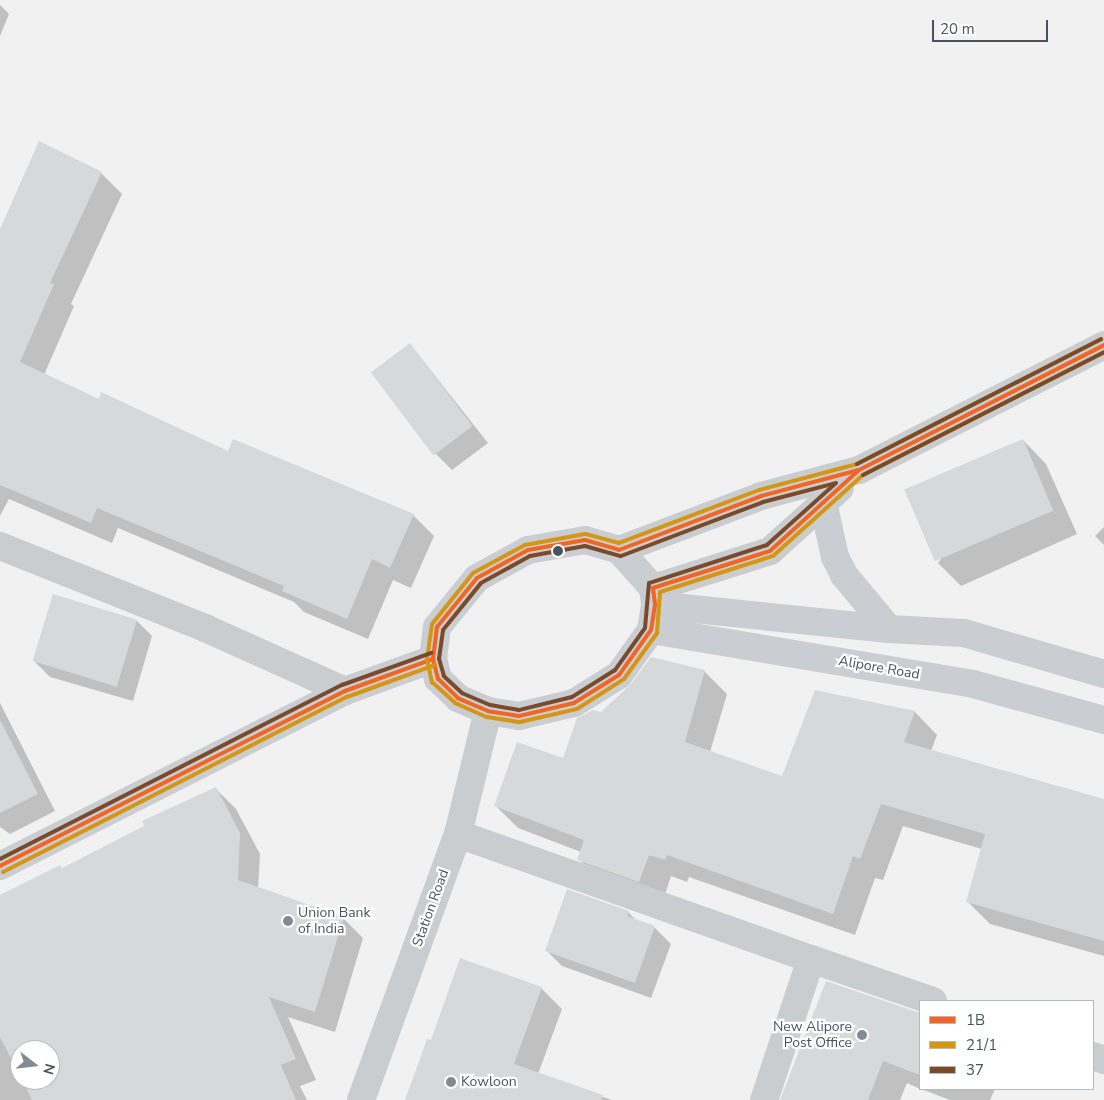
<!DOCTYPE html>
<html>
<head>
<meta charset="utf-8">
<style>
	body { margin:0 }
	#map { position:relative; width:1104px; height:1100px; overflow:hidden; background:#f1f1f1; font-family:"Nunito Sans",sans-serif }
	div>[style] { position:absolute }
	.shadow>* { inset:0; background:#0003 }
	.building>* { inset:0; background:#d7d8d9; transform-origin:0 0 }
	.minor>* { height:28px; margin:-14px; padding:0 14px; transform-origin:14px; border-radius:14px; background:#cacdcf }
	.tertiary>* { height:28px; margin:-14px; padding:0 14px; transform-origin:14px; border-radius:14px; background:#cacdcf }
	.secondary>* { height:28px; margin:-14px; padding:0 14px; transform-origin:14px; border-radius:14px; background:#cacdd1 }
	.bus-1>* { height:4px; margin:-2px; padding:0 2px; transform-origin:2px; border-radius:2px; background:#f26522 }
	.bus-2>* { height:4px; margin:-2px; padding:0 2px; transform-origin:2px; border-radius:2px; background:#d49613 }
	.bus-3>* { height:4px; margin:-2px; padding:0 2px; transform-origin:2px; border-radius:2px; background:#7a4b2a }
	.dots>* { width:14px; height:14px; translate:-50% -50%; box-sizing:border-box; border:2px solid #fff; border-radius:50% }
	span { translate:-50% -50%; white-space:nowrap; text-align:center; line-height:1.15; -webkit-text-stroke:4.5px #fff; paint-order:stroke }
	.street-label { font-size:14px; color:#47545e }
	.poi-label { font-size:14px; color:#47545e }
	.left { translate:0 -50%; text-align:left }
	.right { translate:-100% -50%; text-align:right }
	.legend { position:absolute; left:919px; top:1000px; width:175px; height:90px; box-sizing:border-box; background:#fff; border:1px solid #b5bbbf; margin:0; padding:6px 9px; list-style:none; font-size:15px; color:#47545e }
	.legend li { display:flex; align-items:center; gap:10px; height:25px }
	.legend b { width:25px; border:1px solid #b5bbbf }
	.north { position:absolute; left:10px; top:1040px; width:50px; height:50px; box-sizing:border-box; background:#fff; border:1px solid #b5bbbf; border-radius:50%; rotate:106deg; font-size:14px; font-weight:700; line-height:20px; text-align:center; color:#47545e }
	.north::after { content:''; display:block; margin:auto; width:18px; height:22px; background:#828b91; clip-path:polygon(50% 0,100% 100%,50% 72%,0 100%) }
	.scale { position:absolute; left:932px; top:20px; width:116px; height:22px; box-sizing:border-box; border:2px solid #47545e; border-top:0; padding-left:6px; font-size:15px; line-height:18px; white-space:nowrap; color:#47545e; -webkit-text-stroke:4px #fff; paint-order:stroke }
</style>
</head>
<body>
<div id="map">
	<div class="shadow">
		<i style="clip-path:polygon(0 5px,9px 14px,0 36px)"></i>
		<i style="clip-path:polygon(101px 173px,122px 194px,71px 304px,74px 306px,44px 375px,99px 401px,229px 452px,413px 515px,434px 536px,411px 588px,393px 580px,368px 639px,304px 612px,294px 602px,118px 528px,112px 543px,9px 499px,0 516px,0 232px)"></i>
		<i style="clip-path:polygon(410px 344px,488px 443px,452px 470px,436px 454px)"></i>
		<i style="clip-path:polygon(1023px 440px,1046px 464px,1077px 534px,961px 586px,938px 563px)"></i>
		<i style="clip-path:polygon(1104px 527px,1104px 545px,1095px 536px)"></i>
		<i style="clip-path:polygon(136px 620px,152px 636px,133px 701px,50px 677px,34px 661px)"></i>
		<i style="clip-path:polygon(704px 671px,727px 694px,710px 752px,783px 778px,816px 692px,915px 712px,937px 735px,931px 751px,1104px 801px,1104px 956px,990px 924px,967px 901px,982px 849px,903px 826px,883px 880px,875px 878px,855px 935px,689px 877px,687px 882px,671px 876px,662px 903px,601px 882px,579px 859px,581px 852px,518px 828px,496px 806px,563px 760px,601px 714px)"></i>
		<i style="clip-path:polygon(0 703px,55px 811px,10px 834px,0 827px)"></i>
		<i style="clip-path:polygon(evenodd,216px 789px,236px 809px,260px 854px,258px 889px,343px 918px,363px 938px,335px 1032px,288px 1017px,316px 1080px,300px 1086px,307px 1100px,0 1100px,0 895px,63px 869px,216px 789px,20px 1050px,50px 1050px,50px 1080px,20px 1080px,20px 1050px)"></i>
		<i style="clip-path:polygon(628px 912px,637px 921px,655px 928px,671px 944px,651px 998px,562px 966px,546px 950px)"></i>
		<i style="clip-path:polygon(827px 982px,920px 1014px,920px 1089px,907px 1083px,900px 1100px,781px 1100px)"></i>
		<i style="clip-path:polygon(541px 988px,562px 1009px,538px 1074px,612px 1100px,406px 1100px,432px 1042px)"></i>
		<i style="clip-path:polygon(921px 1089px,995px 1089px,990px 1100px,950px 1100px)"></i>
	</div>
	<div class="building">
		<i style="clip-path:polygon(39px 141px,102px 172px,50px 283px,54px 284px,20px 362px,99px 399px,101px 392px,228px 451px,233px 439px,414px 514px,390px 568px,372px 559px,347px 619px,282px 591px,284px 586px,97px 508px,91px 523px,0 485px,0 229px)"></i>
		<i style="left:410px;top:343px;width:104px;height:49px;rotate:53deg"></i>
		<i style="left:1023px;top:439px;width:78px;height:129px;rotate:67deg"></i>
		<i style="left:53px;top:594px;width:88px;height:70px;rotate:17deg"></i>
		<i style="clip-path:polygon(651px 657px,705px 670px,685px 742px,782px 776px,815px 690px,915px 711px,904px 742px,1104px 799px,1104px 941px,966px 902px,985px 834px,881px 804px,860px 859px,853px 856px,833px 914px,667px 855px,665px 860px,649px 855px,639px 882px,577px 860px,584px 840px,494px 806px,517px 742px,563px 758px,577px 718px,593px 710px,601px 712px,631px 684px)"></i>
		<i style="clip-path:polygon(0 720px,38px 794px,0 813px)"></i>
		<i style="clip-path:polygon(216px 787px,240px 833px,238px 880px,344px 917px,315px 1012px,269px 997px,296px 1059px,281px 1065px,296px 1100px,32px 1100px,22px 1080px,50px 1080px,50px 1050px,20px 1050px,20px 1076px,0 1037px,0 895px,60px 865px,62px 868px,144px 826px,142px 821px)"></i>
		<i style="clip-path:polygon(567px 889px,629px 911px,627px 916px,655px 926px,635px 983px,545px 951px)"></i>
		<i style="clip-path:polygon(460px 958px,542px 987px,514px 1064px,603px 1095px,602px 1100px,405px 1100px,427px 1039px,431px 1040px)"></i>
		<i style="clip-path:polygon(826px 981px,920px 1013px,920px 1075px,883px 1061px,868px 1100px,780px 1100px)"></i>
	</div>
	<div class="minor">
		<i style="left:458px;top:834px;width:374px;rotate:19.5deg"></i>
		<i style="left:811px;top:959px;width:149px;rotate:108.4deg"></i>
		<i style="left:811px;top:959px;width:129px;rotate:19deg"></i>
		<i style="left:1093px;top:1056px;width:12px;rotate:20deg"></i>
	</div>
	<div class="tertiary">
		<i style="left:0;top:546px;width:221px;rotate:21.8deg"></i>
		<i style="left:205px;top:628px;width:154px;rotate:24.2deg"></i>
		<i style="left:619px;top:550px;width:152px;rotate:-20.8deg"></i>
		<i style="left:761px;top:496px;width:101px;rotate:-14.9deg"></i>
		<i style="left:859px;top:470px;width:275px;rotate:-27deg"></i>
		<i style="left:653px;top:588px;width:123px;rotate:-17.5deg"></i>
		<i style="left:770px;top:551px;width:94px;rotate:-42deg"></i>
		<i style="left:361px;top:1100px;width:283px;rotate:-70deg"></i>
		<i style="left:458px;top:834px;width:127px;rotate:-76.3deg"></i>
	</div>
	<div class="secondary">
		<i style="left:823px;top:502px;width:56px;rotate:77.7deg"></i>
		<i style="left:835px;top:557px;width:20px;rotate:63deg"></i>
		<i style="left:844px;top:575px;width:70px;rotate:50.2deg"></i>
		<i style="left:585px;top:540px;width:35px;rotate:16deg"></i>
		<i style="left:619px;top:550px;width:51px;rotate:48.2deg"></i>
		<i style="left:653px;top:588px;width:17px;rotate:83deg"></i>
		<i style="left:655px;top:605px;width:25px;rotate:99deg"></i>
		<i style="left:651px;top:630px;width:55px;rotate:125.4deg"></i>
		<i style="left:619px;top:675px;width:53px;rotate:148.1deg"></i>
		<i style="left:574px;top:703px;width:57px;rotate:166.7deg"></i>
		<i style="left:519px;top:716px;width:31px;rotate:-171deg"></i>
		<i style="left:488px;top:711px;width:33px;rotate:-157deg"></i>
		<i style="left:458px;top:698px;width:28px;rotate:-136deg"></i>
		<i style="left:438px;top:679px;width:21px;rotate:-104deg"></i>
		<i style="left:433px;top:659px;width:32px;rotate:-83deg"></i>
		<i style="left:437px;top:627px;width:63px;rotate:-50.8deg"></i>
		<i style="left:477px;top:578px;width:58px;rotate:-28.8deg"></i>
		<i style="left:528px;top:550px;width:58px;rotate:-10deg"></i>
		<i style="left:655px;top:605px;width:235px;rotate:5.9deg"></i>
		<i style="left:889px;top:629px;width:75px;rotate:3.1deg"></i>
		<i style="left:964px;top:633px;width:146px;rotate:16.3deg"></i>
		<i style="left:651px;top:630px;width:326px;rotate:9.5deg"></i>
		<i style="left:973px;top:684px;width:136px;rotate:15.4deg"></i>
		<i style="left:0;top:866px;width:387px;rotate:-26.9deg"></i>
		<i style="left:345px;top:691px;width:94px;rotate:-20deg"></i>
	</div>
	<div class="bus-1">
		<i style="left:859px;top:470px;width:120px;rotate:137.7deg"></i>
		<i style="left:770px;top:551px;width:123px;rotate:162.5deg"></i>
		<i style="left:653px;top:588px;width:17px;rotate:83deg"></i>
		<i style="left:655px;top:605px;width:25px;rotate:99deg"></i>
		<i style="left:651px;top:630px;width:55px;rotate:125.4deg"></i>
		<i style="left:619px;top:675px;width:53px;rotate:148.1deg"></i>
		<i style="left:574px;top:703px;width:57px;rotate:166.7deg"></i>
		<i style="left:519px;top:716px;width:31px;rotate:-171deg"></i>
		<i style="left:488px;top:711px;width:33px;rotate:-157deg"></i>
		<i style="left:458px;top:698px;width:28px;rotate:-136deg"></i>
		<i style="left:438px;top:679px;width:21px;rotate:-104deg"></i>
		<i style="left:433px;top:659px;width:32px;rotate:-83deg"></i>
		<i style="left:437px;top:627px;width:63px;rotate:-50.8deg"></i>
		<i style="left:477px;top:578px;width:58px;rotate:-28.8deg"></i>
		<i style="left:528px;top:550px;width:58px;rotate:-10deg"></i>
		<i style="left:585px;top:540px;width:35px;rotate:16deg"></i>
		<i style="left:619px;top:550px;width:152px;rotate:-20.8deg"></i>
		<i style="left:761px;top:496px;width:101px;rotate:-14.9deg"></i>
		<i style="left:859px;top:470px;width:275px;rotate:-27deg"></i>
		<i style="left:0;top:866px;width:387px;rotate:-26.9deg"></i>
		<i style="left:345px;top:691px;width:94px;rotate:-20deg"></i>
	</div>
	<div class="bus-2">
		<i style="left:1101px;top:339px;width:274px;rotate:152.9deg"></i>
		<i style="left:857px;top:464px;width:101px;rotate:165.1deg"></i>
		<i style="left:759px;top:490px;width:150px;rotate:159.3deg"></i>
		<i style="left:619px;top:543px;width:35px;rotate:-165deg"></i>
		<i style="left:585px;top:534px;width:61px;rotate:169.6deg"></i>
		<i style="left:525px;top:545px;width:59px;rotate:151.7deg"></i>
		<i style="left:473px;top:573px;width:65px;rotate:128.8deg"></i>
		<i style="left:432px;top:624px;width:35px;rotate:98deg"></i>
		<i style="left:427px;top:659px;width:24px;rotate:78deg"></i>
		<i style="left:432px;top:682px;width:31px;rotate:42deg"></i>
		<i style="left:455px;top:703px;width:35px;rotate:24deg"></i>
		<i style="left:487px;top:717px;width:33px;rotate:9deg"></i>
		<i style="left:520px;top:722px;width:58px;rotate:-12.8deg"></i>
		<i style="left:577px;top:709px;width:56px;rotate:-32.6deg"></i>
		<i style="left:624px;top:679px;width:57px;rotate:-54.3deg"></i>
		<i style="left:657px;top:633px;width:41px;rotate:-85.8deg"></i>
		<i style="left:660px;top:592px;width:119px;rotate:-17.7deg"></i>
		<i style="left:773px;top:556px;width:121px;rotate:-42deg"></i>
		<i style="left:863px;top:475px;width:271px;rotate:-27deg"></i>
		<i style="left:3px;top:872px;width:386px;rotate:-27deg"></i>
		<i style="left:347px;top:697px;width:94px;rotate:-20deg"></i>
	</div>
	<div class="bus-3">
		<i style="left:857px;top:464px;width:274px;rotate:-27.1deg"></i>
		<i style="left:863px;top:475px;width:271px;rotate:-27deg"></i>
		<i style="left:836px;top:483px;width:93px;rotate:138.1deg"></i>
		<i style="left:767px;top:545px;width:124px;rotate:162.1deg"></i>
		<i style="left:649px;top:583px;width:45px;rotate:95.1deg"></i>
		<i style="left:645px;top:628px;width:52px;rotate:125.5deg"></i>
		<i style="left:615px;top:670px;width:51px;rotate:147.9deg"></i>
		<i style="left:572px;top:697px;width:55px;rotate:166.2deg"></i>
		<i style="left:519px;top:710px;width:29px;rotate:-170deg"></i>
		<i style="left:490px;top:705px;width:30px;rotate:-157deg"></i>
		<i style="left:462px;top:693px;width:25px;rotate:-137deg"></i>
		<i style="left:444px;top:676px;width:18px;rotate:-106deg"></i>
		<i style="left:439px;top:659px;width:29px;rotate:-82deg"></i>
		<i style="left:443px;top:630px;width:60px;rotate:-51deg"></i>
		<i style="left:481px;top:583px;width:56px;rotate:-28.9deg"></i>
		<i style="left:530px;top:556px;width:56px;rotate:-10.3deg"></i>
		<i style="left:585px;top:546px;width:37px;rotate:16deg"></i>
		<i style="left:621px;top:556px;width:152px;rotate:-20.8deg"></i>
		<i style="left:763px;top:502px;width:75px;rotate:-14.6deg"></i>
		<i style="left:0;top:859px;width:384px;rotate:-27deg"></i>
		<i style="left:342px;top:685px;width:95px;rotate:-19.8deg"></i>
	</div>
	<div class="dots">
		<i style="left:558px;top:551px;background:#47545e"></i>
		<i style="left:288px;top:921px;background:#828b91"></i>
		<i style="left:862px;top:1035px;background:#828b91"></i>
		<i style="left:451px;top:1082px;background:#828b91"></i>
	</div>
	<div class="street-label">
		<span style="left:879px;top:668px;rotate:10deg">Alipore Road</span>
		<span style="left:431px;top:908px;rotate:-70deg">Station Road</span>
	</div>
	<div class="poi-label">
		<span class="left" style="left:298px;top:921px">Union Bank<br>of India</span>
		<span class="right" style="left:852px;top:1035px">New Alipore<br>Post Office</span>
		<span class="left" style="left:461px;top:1082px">Kowloon</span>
	</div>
	<ul class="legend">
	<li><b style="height:6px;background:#f26522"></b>1B</li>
	<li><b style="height:6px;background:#d49613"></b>21/1</li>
	<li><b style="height:6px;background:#7a4b2a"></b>37</li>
	</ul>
	<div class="north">N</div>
	<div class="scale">20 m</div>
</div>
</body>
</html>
